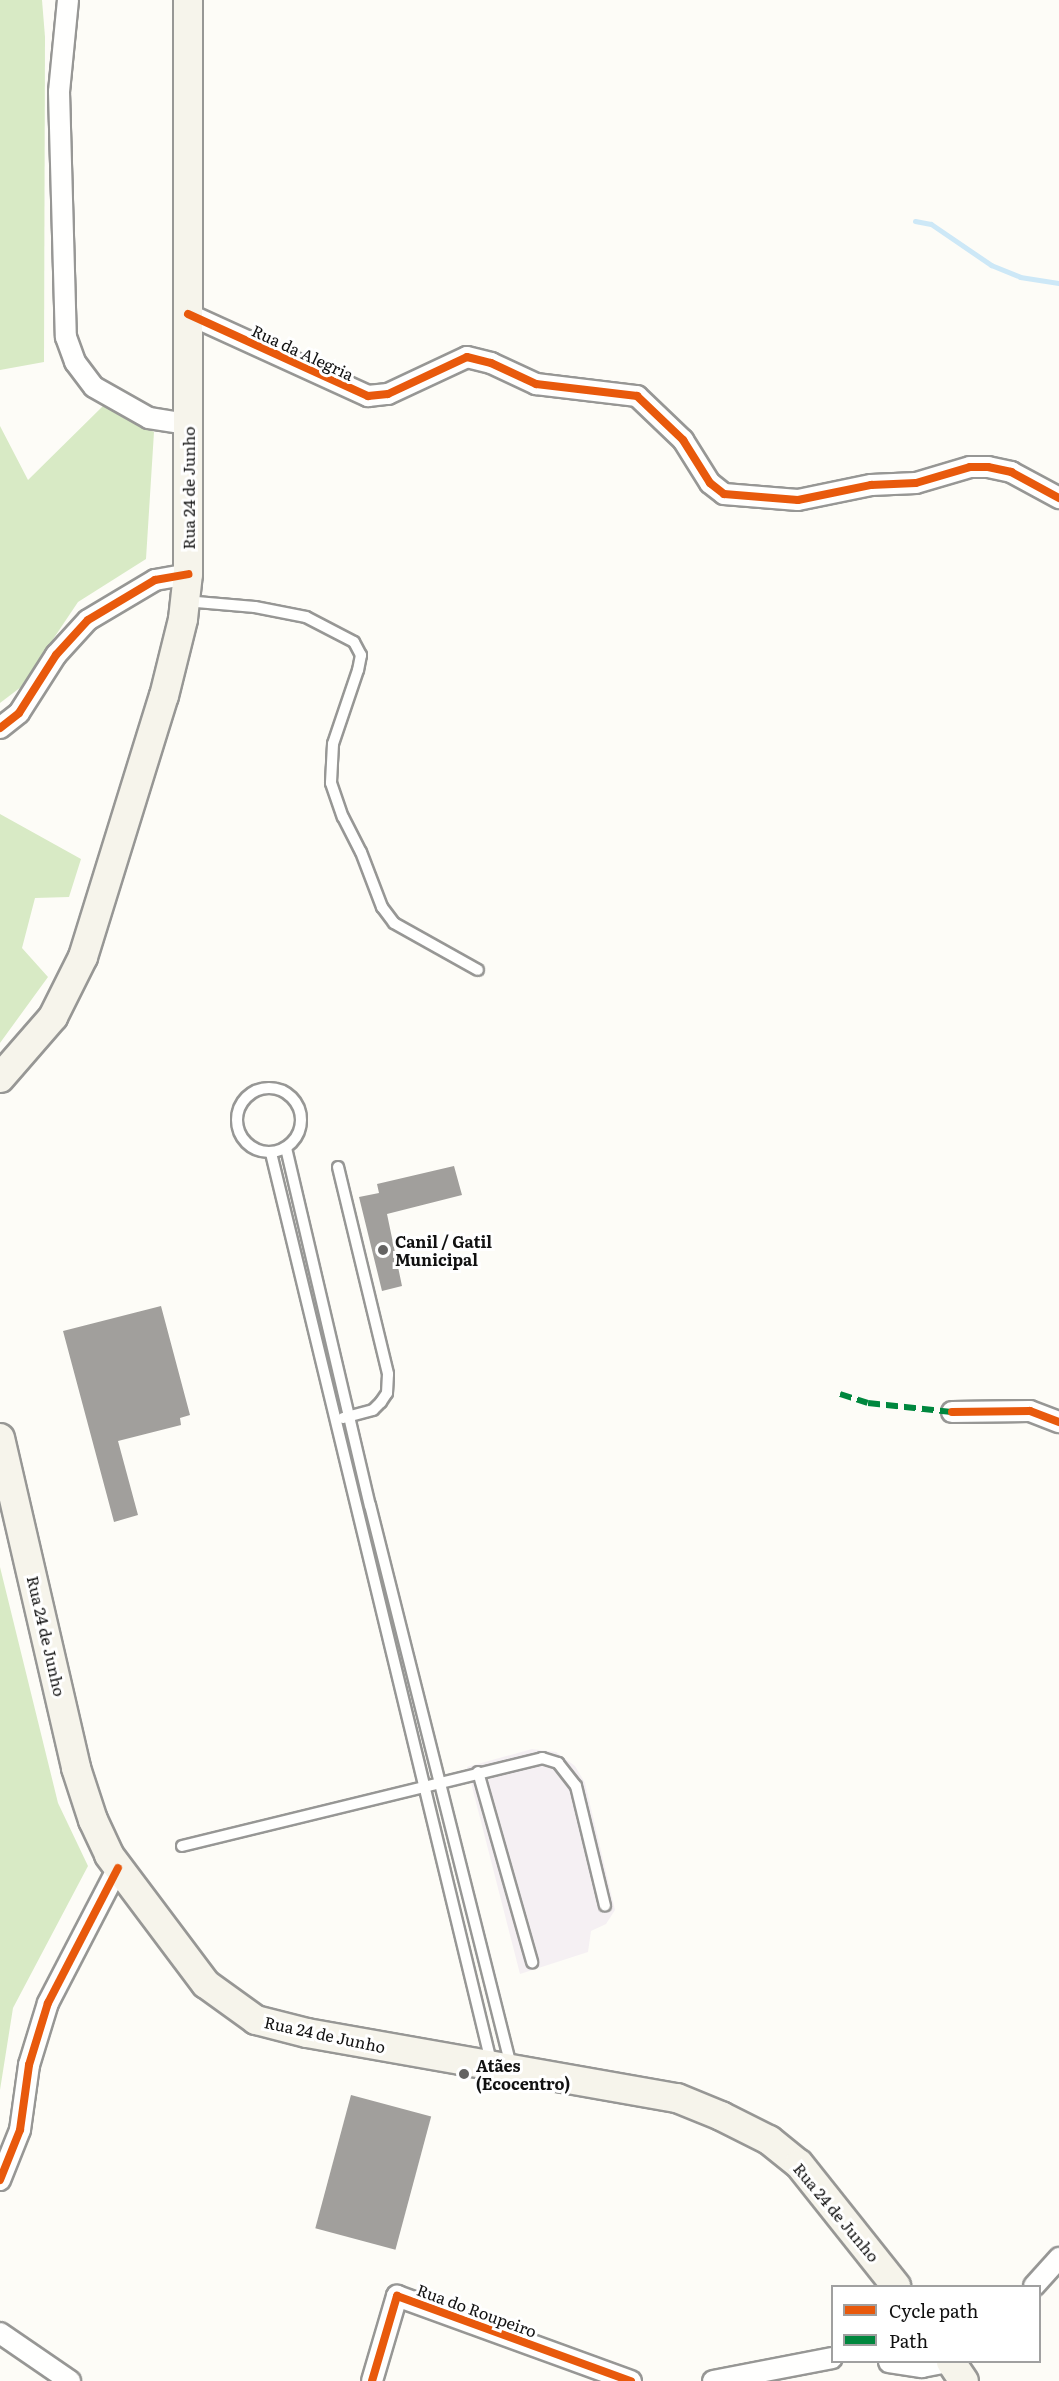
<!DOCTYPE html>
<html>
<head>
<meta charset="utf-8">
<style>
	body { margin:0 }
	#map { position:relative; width:1059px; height:2381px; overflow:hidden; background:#fdfcf7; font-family:Literata,serif }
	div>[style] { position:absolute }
	.industrial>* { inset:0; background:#f5f0f3 }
	.forest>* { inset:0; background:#d8eac5 }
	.stream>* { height:5px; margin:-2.5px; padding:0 2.5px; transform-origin:2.5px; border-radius:2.5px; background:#cde8f7 }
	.building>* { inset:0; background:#a19f9c; transform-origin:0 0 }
	.roads { filter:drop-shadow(2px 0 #979795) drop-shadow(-2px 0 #979795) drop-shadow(0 2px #979795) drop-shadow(0 -2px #979795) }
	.lane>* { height:10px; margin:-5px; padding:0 5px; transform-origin:5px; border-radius:5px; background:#fffffe }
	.lane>.ring { margin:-5px; padding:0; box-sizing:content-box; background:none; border:10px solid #fffffe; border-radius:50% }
	.street>* { height:20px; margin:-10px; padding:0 10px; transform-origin:10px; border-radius:10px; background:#fffffe }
	.secondary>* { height:28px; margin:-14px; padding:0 14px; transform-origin:14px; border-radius:14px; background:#f6f4eb }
	.quiet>* { height:6px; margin-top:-3px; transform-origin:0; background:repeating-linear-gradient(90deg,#00873e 0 12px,transparent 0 18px) }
	.cycleway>* { height:8px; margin:-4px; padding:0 4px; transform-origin:4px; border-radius:4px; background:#e8590c }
	.dots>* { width:16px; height:16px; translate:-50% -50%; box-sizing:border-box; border:3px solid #fff; border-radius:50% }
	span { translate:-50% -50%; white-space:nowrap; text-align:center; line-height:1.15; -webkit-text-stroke:6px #fff; paint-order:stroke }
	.street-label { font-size:16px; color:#111 }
	.poi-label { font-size:16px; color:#111; font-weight:700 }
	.left { translate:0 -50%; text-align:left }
	.legend { position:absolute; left:831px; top:2285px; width:210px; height:78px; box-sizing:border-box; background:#fff; border:2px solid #a0a0a0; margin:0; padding:8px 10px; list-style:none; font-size:18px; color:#111 }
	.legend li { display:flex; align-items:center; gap:12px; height:30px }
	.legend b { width:30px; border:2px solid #a0a0a0 }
</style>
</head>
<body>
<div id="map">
	<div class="industrial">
		<i style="clip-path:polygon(532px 1749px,556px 1752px,575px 1766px,585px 1783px,615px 1910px,606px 1924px,591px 1931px,588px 1952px,520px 1974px,467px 1767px)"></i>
	</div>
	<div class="forest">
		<i style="clip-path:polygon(0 0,42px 0,45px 37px,44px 362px,0 370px)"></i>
		<i style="clip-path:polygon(103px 406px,154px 432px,146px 559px,78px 602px,21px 687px,0 703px,0 426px,28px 480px)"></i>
		<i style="clip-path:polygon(0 814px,81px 859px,69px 897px,35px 898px,22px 948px,48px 977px,0 1043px)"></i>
		<i style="clip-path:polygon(0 1567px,58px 1803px,88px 1866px,13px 2008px,0 2090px)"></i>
	</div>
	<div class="stream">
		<i style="left:915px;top:221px;width:16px;rotate:11deg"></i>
		<i style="left:931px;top:224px;width:73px;rotate:34.3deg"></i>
		<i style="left:991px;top:265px;width:31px;rotate:22deg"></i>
		<i style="left:1020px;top:277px;width:39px;rotate:9deg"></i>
	</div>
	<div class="building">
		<i style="clip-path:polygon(454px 1166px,462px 1195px,387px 1214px,402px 1286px,382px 1291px,359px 1197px,379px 1193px,377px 1184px)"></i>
		<i style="clip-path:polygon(161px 1306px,190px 1415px,180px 1418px,181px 1425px,118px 1441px,138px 1515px,114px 1522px,63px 1331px)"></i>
		<i style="left:351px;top:2095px;width:83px;height:138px;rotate:15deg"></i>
	</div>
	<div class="roads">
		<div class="lane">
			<i style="left:185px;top:601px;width:70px;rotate:4.9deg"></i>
			<i style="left:255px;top:607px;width:52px;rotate:11.1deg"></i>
			<i style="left:306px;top:617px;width:54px;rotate:27.5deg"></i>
			<i style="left:354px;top:642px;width:15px;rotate:62deg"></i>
			<i style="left:361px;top:655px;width:15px;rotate:101deg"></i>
			<i style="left:358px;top:670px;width:78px;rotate:108.7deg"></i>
			<i style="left:333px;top:744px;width:39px;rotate:93deg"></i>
			<i style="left:331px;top:783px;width:36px;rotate:71deg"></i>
			<i style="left:343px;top:817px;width:39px;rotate:63deg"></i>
			<i style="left:361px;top:852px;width:59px;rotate:69.1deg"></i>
			<i style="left:382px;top:907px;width:20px;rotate:53deg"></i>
			<i style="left:394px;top:923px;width:96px;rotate:29.2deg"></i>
			<i class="ring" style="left:237px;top:1088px;width:54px;height:54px"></i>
			<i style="left:286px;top:1148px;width:367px;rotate:76.8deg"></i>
			<i style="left:370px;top:1505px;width:578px;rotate:75.89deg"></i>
			<i style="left:271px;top:1153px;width:935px;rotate:76.39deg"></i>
			<i style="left:338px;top:1167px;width:213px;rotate:76.4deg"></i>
			<i style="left:388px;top:1374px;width:19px;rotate:93deg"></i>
			<i style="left:387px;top:1393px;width:11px;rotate:124deg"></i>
			<i style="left:381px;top:1402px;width:11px;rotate:135deg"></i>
			<i style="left:373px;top:1410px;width:31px;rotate:165deg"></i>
			<i style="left:478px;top:1772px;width:198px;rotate:74.1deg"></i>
			<i style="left:182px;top:1846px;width:371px;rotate:-13.7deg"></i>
			<i style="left:542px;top:1758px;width:17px;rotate:17deg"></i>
			<i style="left:558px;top:1763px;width:29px;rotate:52deg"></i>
			<i style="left:576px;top:1786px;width:123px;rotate:76.4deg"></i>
		</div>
		<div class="street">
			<i style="left:68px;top:0;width:92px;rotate:95.6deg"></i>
			<i style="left:59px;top:92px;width:245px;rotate:88.4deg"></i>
			<i style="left:66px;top:337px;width:27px;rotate:70deg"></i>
			<i style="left:75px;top:362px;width:31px;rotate:53deg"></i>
			<i style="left:94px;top:387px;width:63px;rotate:29.4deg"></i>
			<i style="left:149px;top:418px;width:39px;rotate:9deg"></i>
			<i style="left:188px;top:314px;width:198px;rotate:24.5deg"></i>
			<i style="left:368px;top:396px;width:20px;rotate:-6deg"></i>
			<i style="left:388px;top:394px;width:87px;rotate:-25.1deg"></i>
			<i style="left:467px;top:357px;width:25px;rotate:14deg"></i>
			<i style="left:491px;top:363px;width:50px;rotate:25deg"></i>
			<i style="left:536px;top:384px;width:102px;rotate:6.8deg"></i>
			<i style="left:637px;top:396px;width:64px;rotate:43.7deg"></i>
			<i style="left:683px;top:440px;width:51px;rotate:57.9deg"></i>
			<i style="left:710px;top:483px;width:18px;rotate:38deg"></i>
			<i style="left:724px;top:494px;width:74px;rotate:4.6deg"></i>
			<i style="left:798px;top:500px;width:75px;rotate:-11.6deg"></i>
			<i style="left:871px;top:485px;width:45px;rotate:-2.5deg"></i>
			<i style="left:916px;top:483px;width:56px;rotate:-16.5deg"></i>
			<i style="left:970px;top:467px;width:18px"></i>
			<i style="left:988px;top:467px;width:24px;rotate:12deg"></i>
			<i style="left:1011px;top:472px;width:55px;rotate:28.4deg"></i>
			<i style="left:0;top:728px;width:24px;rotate:-38deg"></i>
			<i style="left:19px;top:713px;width:69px;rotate:-57.5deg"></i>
			<i style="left:56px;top:655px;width:47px;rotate:-47.6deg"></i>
			<i style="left:88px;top:620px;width:78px;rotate:-30.8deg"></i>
			<i style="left:155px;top:580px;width:34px;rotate:-10deg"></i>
			<i style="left:952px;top:1412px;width:78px;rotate:-0.7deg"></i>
			<i style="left:1030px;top:1411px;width:31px;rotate:21deg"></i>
			<i style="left:0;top:2180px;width:54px;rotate:-68.2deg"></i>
			<i style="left:20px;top:2130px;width:66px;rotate:-82.1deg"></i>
			<i style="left:29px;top:2065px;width:65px;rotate:-73deg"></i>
			<i style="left:48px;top:2003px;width:152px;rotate:-62.6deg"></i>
			<i style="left:1034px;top:2286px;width:38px;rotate:-48deg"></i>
			<i style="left:0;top:2333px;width:85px;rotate:34.4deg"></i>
			<i style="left:889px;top:2362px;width:33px;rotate:9deg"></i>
			<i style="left:922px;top:2367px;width:25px;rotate:-11deg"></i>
			<i style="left:372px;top:2381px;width:89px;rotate:-73.6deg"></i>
			<i style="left:397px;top:2296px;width:249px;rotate:20deg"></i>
			<i style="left:713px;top:2381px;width:121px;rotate:-10.9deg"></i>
		</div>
		<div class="secondary">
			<i style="left:0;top:1078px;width:81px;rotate:-49deg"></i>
			<i style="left:53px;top:1017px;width:67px;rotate:-63.4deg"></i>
			<i style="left:83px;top:957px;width:273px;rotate:-72.8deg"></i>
			<i style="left:164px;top:696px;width:79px;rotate:-76.1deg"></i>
			<i style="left:183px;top:619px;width:45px;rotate:-83.7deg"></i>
			<i style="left:188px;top:574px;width:574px;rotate:-90deg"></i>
			<i style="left:0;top:1438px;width:339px;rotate:77deg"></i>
			<i style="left:76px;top:1768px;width:55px;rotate:71.9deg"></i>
			<i style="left:93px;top:1820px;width:38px;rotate:65deg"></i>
			<i style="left:109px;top:1855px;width:161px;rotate:53.1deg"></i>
			<i style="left:206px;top:1984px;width:62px;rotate:35.8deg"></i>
			<i style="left:256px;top:2020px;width:53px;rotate:14.3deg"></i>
			<i style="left:307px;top:2033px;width:376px;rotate:10deg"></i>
			<i style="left:677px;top:2098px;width:48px;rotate:22.2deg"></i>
			<i style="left:721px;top:2116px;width:54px;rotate:26.6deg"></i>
			<i style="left:769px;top:2140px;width:38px;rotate:39deg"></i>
			<i style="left:799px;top:2164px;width:156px;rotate:51.5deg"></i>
			<i style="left:951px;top:2362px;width:23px;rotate:56deg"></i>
		</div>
	</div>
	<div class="quiet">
		<i style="left:840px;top:1394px;width:29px;rotate:18deg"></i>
		<i style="left:868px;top:1403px;width:84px;rotate:6.1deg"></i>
	</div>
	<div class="cycleway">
		<i style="left:188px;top:314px;width:198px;rotate:24.5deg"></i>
		<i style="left:368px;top:396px;width:20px;rotate:-6deg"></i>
		<i style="left:388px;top:394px;width:87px;rotate:-25.1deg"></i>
		<i style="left:467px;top:357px;width:25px;rotate:14deg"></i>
		<i style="left:491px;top:363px;width:50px;rotate:25deg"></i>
		<i style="left:536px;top:384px;width:102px;rotate:6.8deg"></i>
		<i style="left:637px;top:396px;width:64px;rotate:43.7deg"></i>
		<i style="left:683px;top:440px;width:51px;rotate:57.9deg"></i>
		<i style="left:710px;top:483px;width:18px;rotate:38deg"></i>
		<i style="left:724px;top:494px;width:74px;rotate:4.6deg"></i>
		<i style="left:798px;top:500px;width:75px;rotate:-11.6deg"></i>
		<i style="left:871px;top:485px;width:45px;rotate:-2.5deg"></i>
		<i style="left:916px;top:483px;width:56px;rotate:-16.5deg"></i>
		<i style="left:970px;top:467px;width:18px"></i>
		<i style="left:988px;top:467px;width:24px;rotate:12deg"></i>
		<i style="left:1011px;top:472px;width:55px;rotate:28.4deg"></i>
		<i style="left:0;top:728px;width:24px;rotate:-38deg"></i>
		<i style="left:19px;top:713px;width:69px;rotate:-57.5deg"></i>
		<i style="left:56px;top:655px;width:47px;rotate:-47.6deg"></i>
		<i style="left:88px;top:620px;width:78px;rotate:-30.8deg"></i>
		<i style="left:155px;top:580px;width:34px;rotate:-10deg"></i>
		<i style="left:952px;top:1412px;width:78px;rotate:-0.7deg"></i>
		<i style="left:1030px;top:1411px;width:31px;rotate:21deg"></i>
		<i style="left:0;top:2180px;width:54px;rotate:-68.2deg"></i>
		<i style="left:20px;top:2130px;width:66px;rotate:-82.1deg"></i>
		<i style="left:29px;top:2065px;width:65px;rotate:-73deg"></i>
		<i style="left:48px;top:2003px;width:152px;rotate:-62.6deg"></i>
		<i style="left:372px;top:2381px;width:89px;rotate:-73.6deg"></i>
		<i style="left:397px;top:2296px;width:249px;rotate:20deg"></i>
	</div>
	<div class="dots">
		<i style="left:383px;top:1250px;background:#646362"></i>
		<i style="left:464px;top:2074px;background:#646362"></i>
	</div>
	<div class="street-label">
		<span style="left:303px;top:352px;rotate:25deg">Rua da Alegria</span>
		<span style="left:188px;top:488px;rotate:-90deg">Rua 24 de Junho</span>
		<span style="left:47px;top:1636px;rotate:77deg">Rua 24 de Junho</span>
		<span style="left:325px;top:2034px;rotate:12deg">Rua 24 de Junho</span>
		<span style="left:837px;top:2212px;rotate:50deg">Rua 24 de Junho</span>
		<span style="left:477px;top:2310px;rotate:20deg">Rua do Roupeiro</span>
	</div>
	<div class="poi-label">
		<span class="left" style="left:395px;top:1250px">Canil / Gatil<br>Municipal</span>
		<span class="left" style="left:476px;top:2074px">Atães<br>(Ecocentro)</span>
	</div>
	<ul class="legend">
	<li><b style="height:8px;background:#e8590c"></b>Cycle path</li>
	<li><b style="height:8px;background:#00873e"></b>Path</li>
	</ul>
</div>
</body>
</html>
